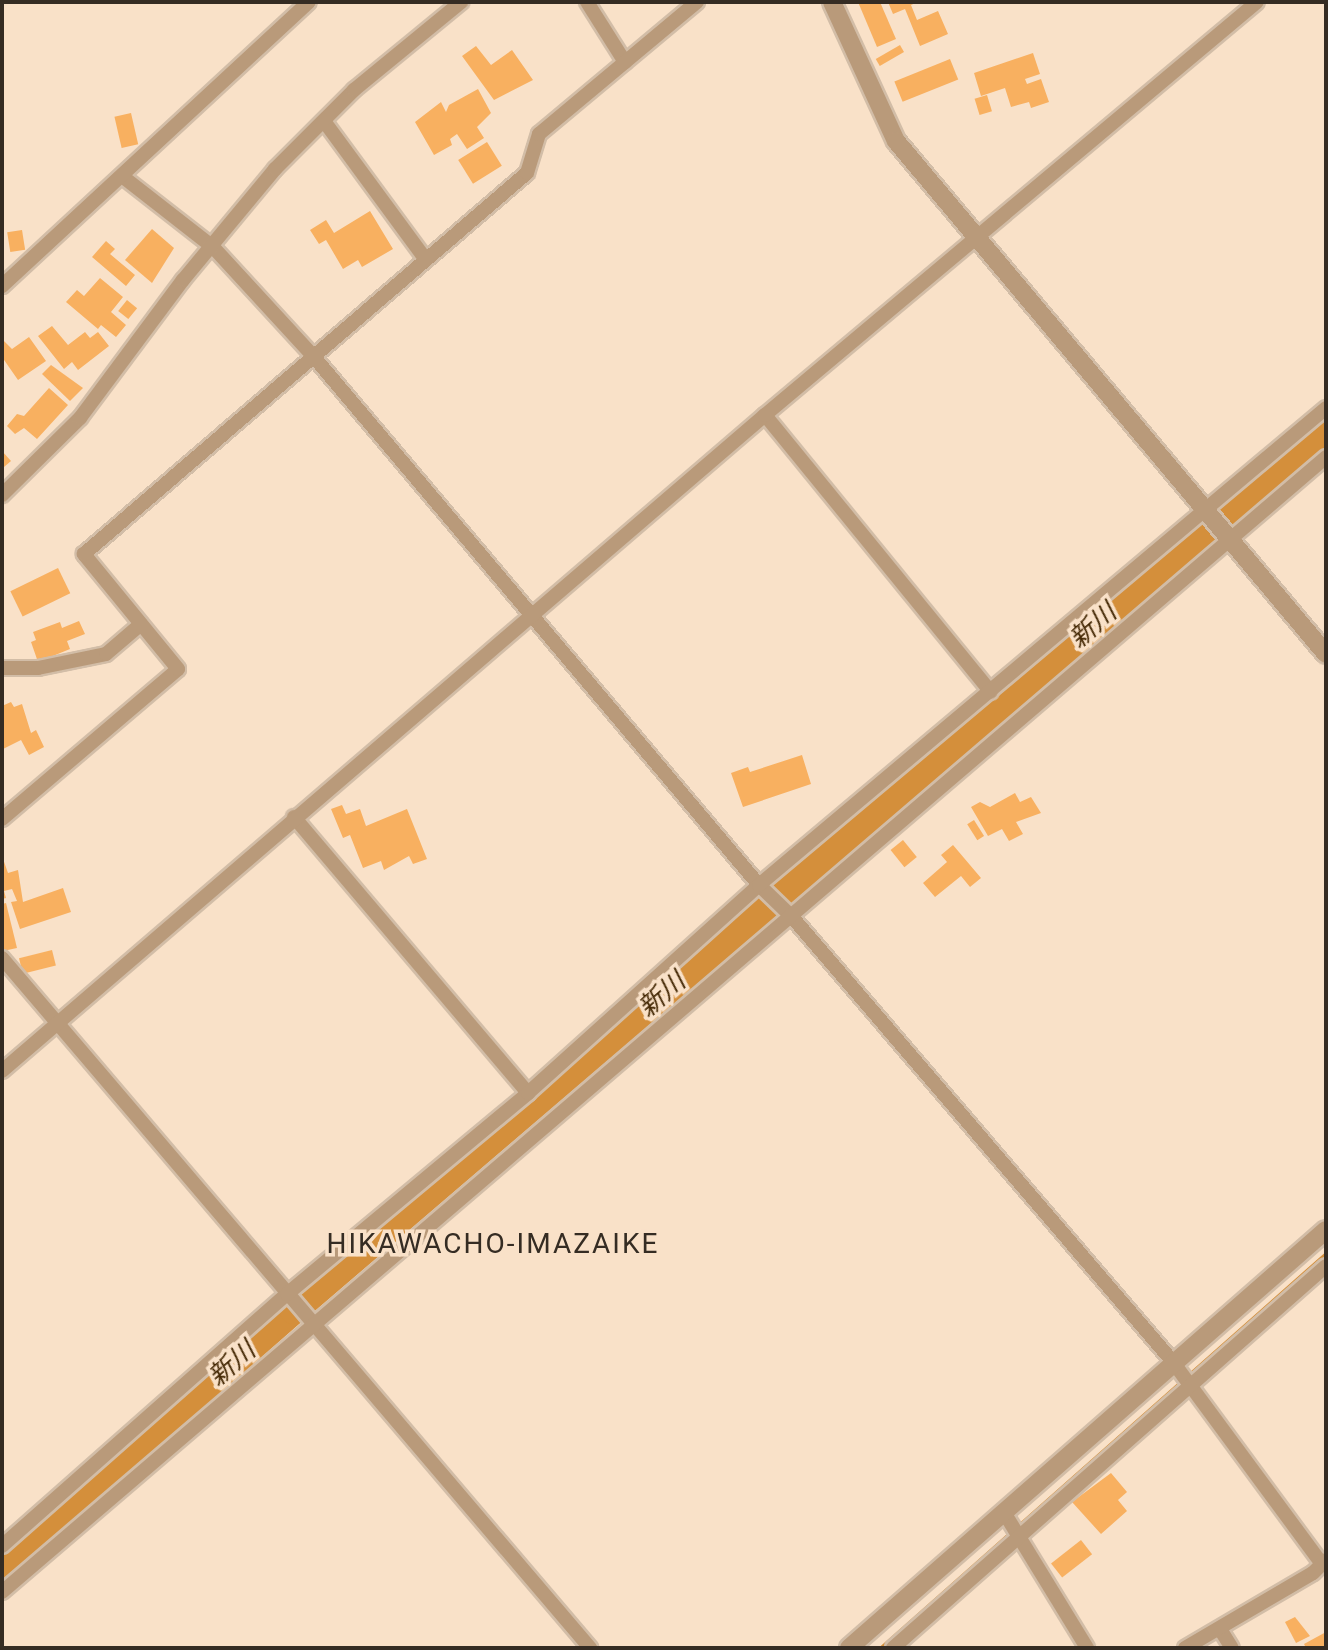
<!DOCTYPE html>
<html>
<head>
<meta charset="utf-8">
<style>
	body { margin:0 }
	#map { position:relative; width:1328px; height:1650px; overflow:hidden; background:#f9e1c8; font-family:Roboto,"Noto Sans JP",sans-serif }
	div>[style] { position:absolute }
	.stream>* { height:5px; margin:-2.5px; padding:0 2.5px; transform-origin:2.5px; border-radius:2.5px; background:#d48f3b }
	.river>* { height:30px; margin:-15px; padding:0 15px; transform-origin:15px; border-radius:15px; background:#d48f3b }
	.building>* { inset:0; background:#f8b060; transform-origin:0 0 }
	.roads { filter:drop-shadow(2px 0 #d2bda7) drop-shadow(-2px 0 #d2bda7) drop-shadow(0 2px #d2bda7) drop-shadow(0 -2px #d2bda7) }
	.minor>* { height:14px; margin:-7px; padding:0 7px; transform-origin:7px; border-radius:7px; background:#b99a7a }
	.tertiary>* { height:18px; margin:-9px; padding:0 9px; transform-origin:9px; border-radius:9px; background:#b99a7a }
	span { translate:-50% -50%; white-space:nowrap; text-align:center; line-height:1.15; -webkit-text-stroke:7px #f9e1c8; paint-order:stroke }
	.water-label { font-size:26px; color:#432703; font-style:italic }
	.quarter-label { font-size:28px; color:#352c23; letter-spacing:2px }
	.frame { position:absolute; inset:0; border:4px solid #352c23; pointer-events:none }
</style>
</head>
<body>
<div id="map">
	<div class="stream">
		<i style="left:881px;top:1648px;width:594px;rotate:-41.52deg"></i>
	</div>
	<div class="river">
		<i style="left:2px;top:1566px;width:389px;rotate:-41.4deg"></i>
		<i style="left:294px;top:1309px;width:1358px;rotate:-40.52deg"></i>
	</div>
	<div class="building">
		<i style="clip-path:polygon(858px 2px,880px 2px,896px 39px,877px 47px)"></i>
		<i style="clip-path:polygon(888px 2px,918px 2px,911px 5px,917px 20px,938px 11px,948px 34px,920px 46px,905px 9px,893px 14px)"></i>
		<i style="left:900px;top:45px;width:8px;height:28px;rotate:60deg"></i>
		<i style="clip-path:polygon(476px 46px,491px 65px,512px 50px,533px 80px,494px 100px,462px 56px)"></i>
		<i style="clip-path:polygon(1033px 53px,1040px 74px,1025px 79px,1027px 84px,1041px 79px,1049px 102px,1031px 108px,1029px 102px,1011px 107px,1005px 88px,981px 96px,974px 73px)"></i>
		<i style="left:950px;top:59px;width:22px;height:60px;rotate:68deg"></i>
		<i style="clip-path:polygon(478px 89px,491px 113px,477px 127px,484px 138px,467px 149px,457px 134px,450px 139px,452px 145px,434px 155px,415px 122px,441px 102px,446px 112px,449px 105px)"></i>
		<i style="left:987px;top:95px;width:17px;height:13px;rotate:73deg"></i>
		<i style="left:131px;top:113px;width:32px;height:17px;rotate:77deg"></i>
		<i style="left:487px;top:142px;width:28px;height:34px;rotate:58deg"></i>
		<i style="clip-path:polygon(370px 211px,393px 249px,362px 267px,358px 260px,343px 269px,326px 240px,319px 244px,310px 230px,326px 220px,334px 233px)"></i>
		<i style="clip-path:polygon(152px 229px,174px 248px,152px 283px,125px 260px)"></i>
		<i style="left:22px;top:230px;width:20px;height:15px;rotate:81deg"></i>
		<i style="clip-path:polygon(106px 241px,115px 249px,110px 254px,135px 275px,126px 286px,92px 257px)"></i>
		<i style="clip-path:polygon(100px 278px,123px 297px,111px 312px,126px 325px,116px 337px,101px 325px,98px 329px,66px 302px,77px 290px,84px 296px)"></i>
		<i style="left:127px;top:300px;width:13px;height:14px;rotate:39deg"></i>
		<i style="clip-path:polygon(52px 326px,68px 345px,85px 332px,90px 338px,98px 332px,109px 346px,78px 370px,72px 362px,64px 369px,38px 336px)"></i>
		<i style="clip-path:polygon(29px 337px,46px 361px,18px 380px,2px 357px,2px 339px,12px 349px)"></i>
		<i style="clip-path:polygon(51px 365px,83px 388px,70px 401px,42px 374px)"></i>
		<i style="clip-path:polygon(49px 388px,68px 405px,37px 439px,24px 428px,15px 434px,7px 426px,17px 414px,24px 416px)"></i>
		<i style="clip-path:polygon(2px 451px,11px 461px,4px 467px,2px 464px)"></i>
		<i style="left:58px;top:568px;width:28px;height:53px;rotate:64deg"></i>
		<i style="clip-path:polygon(79px 621px,85px 634px,67px 641px,70px 649px,38px 662px,31px 642px,36px 640px,33px 632px,60px 622px,62px 628px)"></i>
		<i style="clip-path:polygon(11px 702px,14px 707px,22px 704px,31px 733px,36px 730px,44px 747px,29px 755px,21px 740px,3px 749px,2px 706px)"></i>
		<i style="clip-path:polygon(802px 755px,811px 784px,743px 807px,731px 773px,748px 767px,750px 772px)"></i>
		<i style="clip-path:polygon(1015px 793px,1020px 802px,1031px 797px,1041px 813px,1016px 822px,1023px 834px,1009px 841px,1002px 829px,988px 836px,971px 807px,980px 802px,990px 807px)"></i>
		<i style="clip-path:polygon(342px 805px,346px 814px,360px 809px,366px 826px,407px 809px,427px 859px,413px 864px,409px 856px,384px 870px,381px 861px,363px 868px,350px 835px,343px 838px,331px 809px)"></i>
		<i style="left:974px;top:820px;width:19px;height:8px;rotate:58deg"></i>
		<i style="left:903px;top:840px;width:22px;height:16px;rotate:51deg"></i>
		<i style="clip-path:polygon(953px 845px,981px 878px,970px 887px,961px 876px,935px 897px,923px 883px,947px 862px,941px 855px)"></i>
		<i style="clip-path:polygon(2px 856px,8px 873px,18px 870px,23px 902px,63px 888px,71px 912px,20px 929px,11px 902px,17px 901px,12px 889px,4px 891px,6px 898px,2px 899px)"></i>
		<i style="clip-path:polygon(6px 903px,17px 948px,3px 951px,2px 904px)"></i>
		<i style="left:52px;top:950px;width:16px;height:34px;rotate:76deg"></i>
		<i style="clip-path:polygon(1111px 1473px,1127px 1492px,1118px 1500px,1127px 1511px,1101px 1534px,1072px 1502px)"></i>
		<i style="left:1081px;top:1540px;width:18px;height:38px;rotate:52deg"></i>
		<i style="clip-path:polygon(1295px 1617px,1310px 1636px,1296px 1643px,1285px 1622px)"></i>
		<i style="clip-path:polygon(1326px 1632px,1326px 1648px,1306px 1648px,1304px 1644px)"></i>
	</div>
	<div class="roads">
		<div class="minor">
			<i style="left:587px;top:2px;width:71px;rotate:57.7deg"></i>
			<i style="left:324px;top:121px;width:172px;rotate:53.7deg"></i>
			<i style="left:122px;top:176px;width:115px;rotate:38deg"></i>
			<i style="left:213px;top:247px;width:149px;rotate:47.4deg"></i>
			<i style="left:314px;top:357px;width:691px;rotate:49.88deg"></i>
			<i style="left:759px;top:885px;width:47px;rotate:44.1deg"></i>
			<i style="left:793px;top:918px;width:584px;rotate:49.44deg"></i>
			<i style="left:1173px;top:1362px;width:251px;rotate:53.6deg"></i>
			<i style="left:2px;top:286px;width:418px;rotate:-42.8deg"></i>
			<i style="left:765px;top:415px;width:357px;rotate:50.8deg"></i>
			<i style="left:2px;top:495px;width:110px;rotate:-44.6deg"></i>
			<i style="left:80px;top:418px;width:172px;rotate:-53.3deg"></i>
			<i style="left:183px;top:280px;width:144px;rotate:-50.3deg"></i>
			<i style="left:275px;top:169px;width:112px;rotate:-45deg"></i>
			<i style="left:354px;top:90px;width:139px;rotate:-39.4deg"></i>
			<i style="left:2px;top:668px;width:36px"></i>
			<i style="left:38px;top:668px;width:69px;rotate:-11.6deg"></i>
			<i style="left:106px;top:654px;width:46px;rotate:-40.6deg"></i>
			<i style="left:294px;top:817px;width:362px;rotate:49.7deg"></i>
			<i style="left:2px;top:819px;width:231px;rotate:-40.4deg"></i>
			<i style="left:178px;top:669px;width:149px;rotate:-129.3deg"></i>
			<i style="left:84px;top:554px;width:584px;rotate:-40.7deg"></i>
			<i style="left:527px;top:173px;width:41px;rotate:-72.9deg"></i>
			<i style="left:539px;top:134px;width:206px;rotate:-39.9deg"></i>
			<i style="left:2px;top:958px;width:907px;rotate:49.56deg"></i>
			<i style="left:2px;top:1071px;width:1006px;rotate:-40.69deg"></i>
			<i style="left:765px;top:415px;width:642px;rotate:-40.01deg"></i>
			<i style="left:1005px;top:1514px;width:157px;rotate:58.5deg"></i>
			<i style="left:2px;top:1546px;width:380px;rotate:-41.5deg"></i>
			<i style="left:287px;top:1294px;width:314px;rotate:-39.8deg"></i>
			<i style="left:528px;top:1093px;width:311px;rotate:-42deg"></i>
			<i style="left:759px;top:885px;width:741px;rotate:-40.07deg"></i>
			<i style="left:2px;top:1592px;width:1744px;rotate:-40.6deg"></i>
			<i style="left:1220px;top:1629px;width:22px;rotate:58deg"></i>
			<i style="left:893px;top:1648px;width:577px;rotate:-41.42deg"></i>
			<i style="left:1185px;top:1648px;width:148px;rotate:-30.4deg"></i>
			<i style="left:1313px;top:1573px;width:18px;rotate:-45deg"></i>
		</div>
		<div class="tertiary">
			<i style="left:832px;top:2px;width:153px;rotate:65.3deg"></i>
			<i style="left:896px;top:141px;width:669px;rotate:50.03deg"></i>
			<i style="left:849px;top:1648px;width:634px;rotate:-41.23deg"></i>
		</div>
	</div>
	<div class="water-label">
		<span style="left:1093px;top:626px;rotate:-41deg">新川</span>
		<span style="left:662px;top:995px;rotate:-41deg">新川</span>
		<span style="left:232px;top:1364px;rotate:-41deg">新川</span>
	</div>
	<div class="quarter-label">
		<span style="left:493px;top:1244px">HIKAWACHO-IMAZAIKE</span>
	</div>
	<div class="frame"></div>
</div>
</body>
</html>
